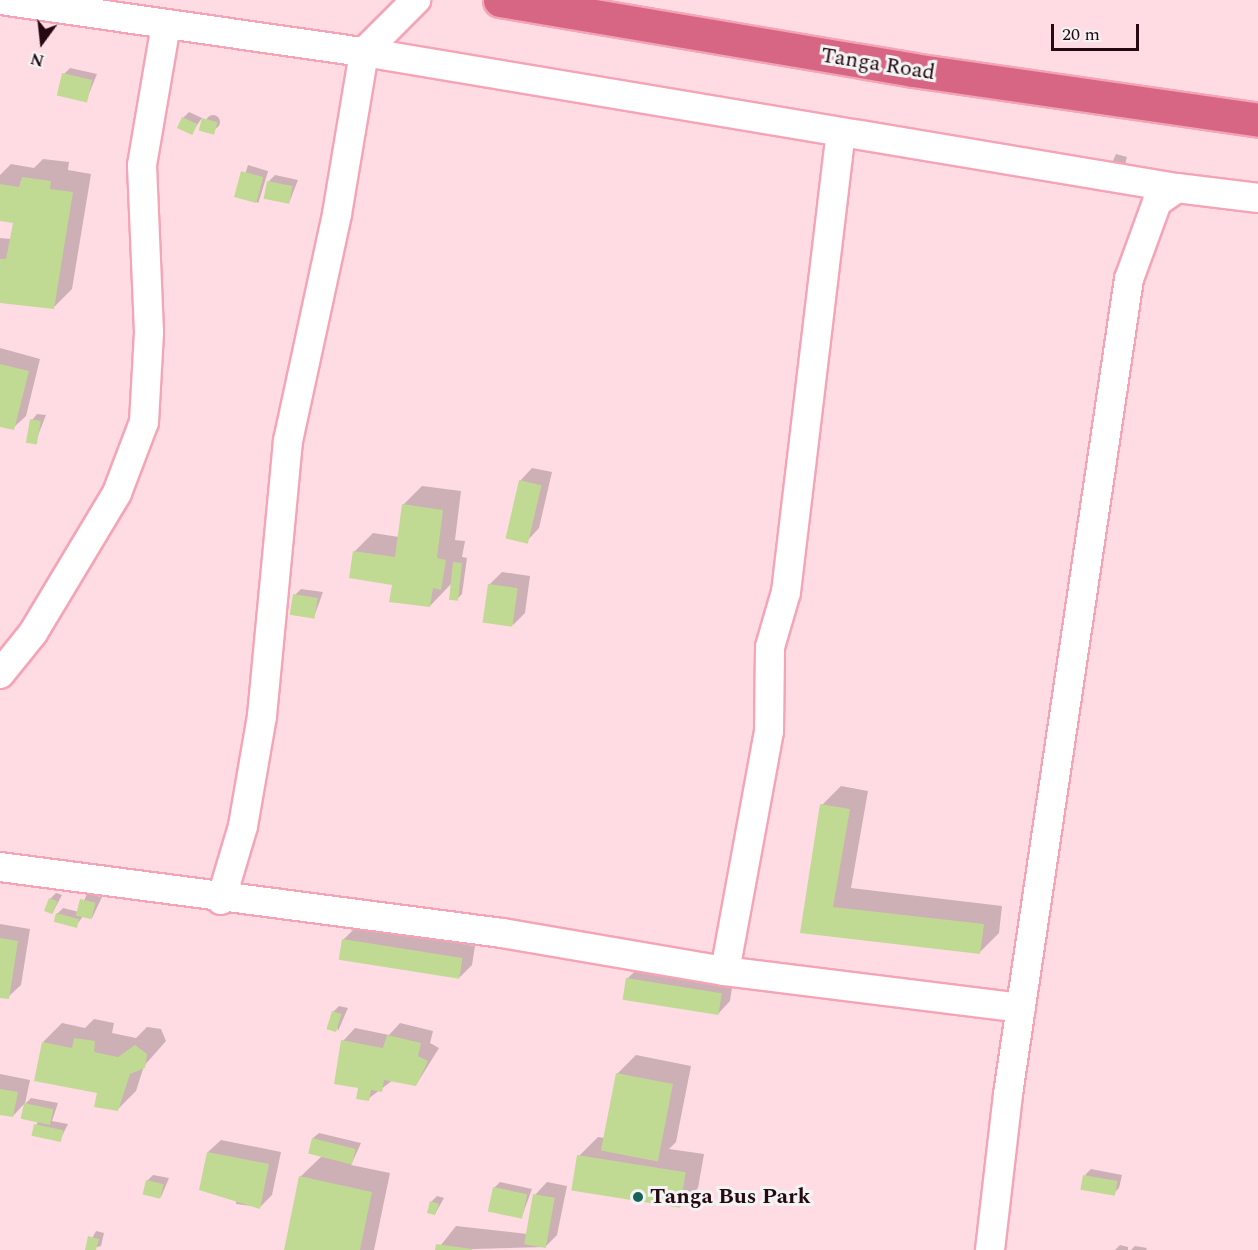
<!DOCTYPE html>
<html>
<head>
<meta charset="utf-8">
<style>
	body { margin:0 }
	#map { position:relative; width:1258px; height:1250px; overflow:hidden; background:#ffdce3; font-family:Spectral,serif }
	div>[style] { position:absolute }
	.shadow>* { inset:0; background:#0003; transform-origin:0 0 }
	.round { border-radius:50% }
	.building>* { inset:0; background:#c0da93; transform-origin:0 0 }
	.roads { filter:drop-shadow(2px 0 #f5a4b6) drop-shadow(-2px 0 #f5a4b6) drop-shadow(0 2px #f5a4b6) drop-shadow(0 -2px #f5a4b6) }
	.minor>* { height:28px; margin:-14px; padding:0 14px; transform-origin:14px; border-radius:14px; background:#fff }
	.highway>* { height:33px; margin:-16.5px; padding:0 16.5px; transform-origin:16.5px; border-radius:16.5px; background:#d66684 }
	.dots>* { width:16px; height:16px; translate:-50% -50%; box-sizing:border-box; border:3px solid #f3f3f3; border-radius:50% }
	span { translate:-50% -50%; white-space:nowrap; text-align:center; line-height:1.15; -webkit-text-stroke:6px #f3f3f3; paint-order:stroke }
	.street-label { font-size:22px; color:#260912 }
	.poi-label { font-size:22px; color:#260912; font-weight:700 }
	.left { translate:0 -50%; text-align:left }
	.north { position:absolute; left:12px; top:12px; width:60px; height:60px; -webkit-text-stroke:4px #f3f3f3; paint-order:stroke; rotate:195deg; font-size:16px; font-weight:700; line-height:24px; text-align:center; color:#260912 }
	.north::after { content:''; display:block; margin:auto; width:21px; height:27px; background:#260912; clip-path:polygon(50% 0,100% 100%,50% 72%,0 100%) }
	.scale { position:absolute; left:1051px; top:24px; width:88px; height:27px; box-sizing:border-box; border:3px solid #260912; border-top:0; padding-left:8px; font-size:18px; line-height:21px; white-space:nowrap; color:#260912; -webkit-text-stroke:4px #f3f3f3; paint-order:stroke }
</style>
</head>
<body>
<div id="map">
	<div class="shadow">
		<i style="clip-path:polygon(70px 68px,97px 74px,86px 101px,64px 74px)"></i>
		<i style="clip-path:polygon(189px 112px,202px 118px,192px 132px,183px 118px)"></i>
		<i class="round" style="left:206px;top:115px;width:14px;height:14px"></i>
		<i style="clip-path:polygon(1116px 154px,1127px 157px,1124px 169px,1108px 172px)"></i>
		<i style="clip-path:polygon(43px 159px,69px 162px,68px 170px,91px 174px,72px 289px,53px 308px,0 301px,0 238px,11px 239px,14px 222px,0 219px,0 175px,11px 164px,34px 168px)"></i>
		<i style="left:248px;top:165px;width:21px;height:33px;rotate:17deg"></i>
		<i style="clip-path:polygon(275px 175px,298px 180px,289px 203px,269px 181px)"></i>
		<i style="clip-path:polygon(0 348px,40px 359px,26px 416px,13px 428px,0 425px)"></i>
		<i style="clip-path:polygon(37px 414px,46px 415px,35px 443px,32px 420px)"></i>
		<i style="clip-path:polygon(532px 468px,552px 472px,539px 528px,527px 541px,520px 481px)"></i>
		<i style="clip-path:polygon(422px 486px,461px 491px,455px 540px,465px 541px,462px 557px,467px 558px,462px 594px,456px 600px,451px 584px,430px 606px,354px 552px,373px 533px,399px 537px,403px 505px)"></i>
		<i style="clip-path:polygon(502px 572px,530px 576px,525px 613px,513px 625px,489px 585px)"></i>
		<i style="clip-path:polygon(301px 589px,323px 592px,314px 617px,295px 595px)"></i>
		<i style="clip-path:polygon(841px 786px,868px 791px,851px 888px,1002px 906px,999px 933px,980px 952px,802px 932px,822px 805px)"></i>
		<i style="clip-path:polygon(56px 893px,62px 895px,53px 912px,50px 899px)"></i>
		<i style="clip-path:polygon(87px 894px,102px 897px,92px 918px,83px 916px,76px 926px,57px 914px,63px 908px,79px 912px)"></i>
		<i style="clip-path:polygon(0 924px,30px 929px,21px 985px,8px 997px,0 996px)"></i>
		<i style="clip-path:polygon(356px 927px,475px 946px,472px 965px,460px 977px,343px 940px)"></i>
		<i style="clip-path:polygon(640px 966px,733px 981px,730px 1001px,718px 1014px,627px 979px)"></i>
		<i style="clip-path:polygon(339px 1006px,348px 1008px,338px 1031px,333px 1012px)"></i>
		<i style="clip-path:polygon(94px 1019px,114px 1023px,112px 1033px,136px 1038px,147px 1027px,161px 1029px,166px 1041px,144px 1066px,136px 1091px,117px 1110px,43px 1042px,62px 1023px,85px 1028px)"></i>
		<i style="clip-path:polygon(400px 1023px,433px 1031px,430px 1043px,439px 1048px,416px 1085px,393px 1080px,368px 1099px,343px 1041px,355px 1028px,389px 1035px)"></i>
		<i style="clip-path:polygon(636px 1055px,691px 1066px,676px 1142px,669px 1149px,704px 1154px,698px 1188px,680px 1207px,579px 1156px,598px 1137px,605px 1138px,617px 1074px)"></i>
		<i style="clip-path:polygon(0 1074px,30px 1080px,25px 1104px,31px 1098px,58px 1103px,52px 1121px,68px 1124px,60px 1140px,33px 1135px,38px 1121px,22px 1118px,25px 1103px,13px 1116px,0 1113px)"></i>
		<i style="clip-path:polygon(319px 1133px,361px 1143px,351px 1165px,390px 1173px,374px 1250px,285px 1250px,300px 1177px,322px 1156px,313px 1138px)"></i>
		<i style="clip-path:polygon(221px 1140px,281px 1152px,272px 1195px,260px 1207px,236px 1204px,237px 1196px,208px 1152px)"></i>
		<i style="clip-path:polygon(1091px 1169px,1122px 1175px,1119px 1188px,1113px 1194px,1085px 1175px)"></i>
		<i style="clip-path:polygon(153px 1175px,169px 1178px,161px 1197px,147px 1181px)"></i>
		<i style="clip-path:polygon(500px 1182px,532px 1189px,522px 1216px,494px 1188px)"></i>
		<i style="clip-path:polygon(547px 1182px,567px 1186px,557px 1235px,545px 1247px,437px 1250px,456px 1226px,527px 1234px,535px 1195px)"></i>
		<i style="clip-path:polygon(437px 1196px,444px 1198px,435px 1214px,431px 1202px)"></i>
		<i style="clip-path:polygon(96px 1231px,104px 1233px,101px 1246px,86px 1250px)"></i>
		<i style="clip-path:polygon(1120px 1245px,1128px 1247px,1128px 1250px,1115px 1250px)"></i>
		<i style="clip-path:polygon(1135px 1246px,1147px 1248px,1146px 1250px,1131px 1250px)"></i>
	</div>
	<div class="building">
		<i style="left:62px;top:73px;width:31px;height:23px;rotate:13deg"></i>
		<i style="left:182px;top:117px;width:17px;height:12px;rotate:25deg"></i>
		<i style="left:202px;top:118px;width:16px;height:13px;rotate:15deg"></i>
		<i style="left:241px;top:171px;width:23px;height:27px;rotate:15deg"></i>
		<i style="clip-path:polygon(22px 177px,51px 181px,50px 189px,73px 192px,54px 309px,0 303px,0 259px,6px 259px,13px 223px,0 221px,0 184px,19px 187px)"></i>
		<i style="left:267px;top:181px;width:26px;height:18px;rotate:11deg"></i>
		<i style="clip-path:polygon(0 364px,29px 371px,14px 430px,0 427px)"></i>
		<i style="left:30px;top:419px;width:11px;height:24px;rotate:10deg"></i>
		<i style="left:519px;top:480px;width:23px;height:60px;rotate:13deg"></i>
		<i style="clip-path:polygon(402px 504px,443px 510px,437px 558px,446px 560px,441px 590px,433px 588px,430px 607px,389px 602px,392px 585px,349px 578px,353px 551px,395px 557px)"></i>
		<i style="left:453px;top:562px;width:9px;height:38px;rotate:6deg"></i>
		<i style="left:488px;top:584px;width:30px;height:39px;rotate:8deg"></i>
		<i style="left:293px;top:594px;width:25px;height:21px;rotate:9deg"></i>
		<i style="clip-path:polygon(820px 804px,850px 809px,833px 907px,984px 924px,980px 954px,800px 933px)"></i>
		<i style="left:49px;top:898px;width:9px;height:14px;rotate:21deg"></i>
		<i style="left:80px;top:899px;width:16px;height:17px;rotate:14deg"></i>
		<i style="left:56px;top:913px;width:24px;height:9px;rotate:15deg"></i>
		<i style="clip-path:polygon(0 938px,18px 941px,9px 999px,0 998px)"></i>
		<i style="left:342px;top:939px;width:122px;height:21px;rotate:9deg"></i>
		<i style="left:626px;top:978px;width:97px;height:22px;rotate:9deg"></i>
		<i style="left:332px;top:1011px;width:10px;height:19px;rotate:17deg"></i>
		<i style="clip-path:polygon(387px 1035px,421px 1043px,418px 1056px,428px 1061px,416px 1086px,384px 1080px,382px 1092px,371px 1090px,369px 1101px,356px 1099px,358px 1088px,334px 1084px,341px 1040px,383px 1048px)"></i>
		<i style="clip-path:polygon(74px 1038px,95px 1041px,94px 1052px,118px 1057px,135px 1045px,147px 1054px,145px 1068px,130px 1074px,118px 1111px,94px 1107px,97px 1093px,34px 1081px,42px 1042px,72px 1048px)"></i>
		<i style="left:616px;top:1073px;width:58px;height:79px;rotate:11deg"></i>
		<i style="clip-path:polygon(0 1089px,18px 1092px,13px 1117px,0 1115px)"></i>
		<i style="left:24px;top:1103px;width:30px;height:16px;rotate:12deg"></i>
		<i style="left:34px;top:1124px;width:30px;height:12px;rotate:12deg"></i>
		<i style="left:312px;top:1138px;width:45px;height:16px;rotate:14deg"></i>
		<i style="clip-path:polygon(207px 1152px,269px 1164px,260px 1209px,199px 1190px)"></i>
		<i style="left:577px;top:1155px;width:110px;height:36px;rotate:9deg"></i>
		<i style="left:1083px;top:1175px;width:35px;height:15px;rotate:10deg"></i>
		<i style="clip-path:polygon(299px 1176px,372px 1192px,360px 1250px,284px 1250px)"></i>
		<i style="left:146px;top:1180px;width:18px;height:15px;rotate:13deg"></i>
		<i style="left:493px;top:1187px;width:35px;height:25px;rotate:12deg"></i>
		<i style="left:533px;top:1194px;width:22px;height:51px;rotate:10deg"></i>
		<i style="clip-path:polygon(430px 1201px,439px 1204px,435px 1215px,427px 1213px)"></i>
		<i style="clip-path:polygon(88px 1236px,99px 1239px,96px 1250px,85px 1250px)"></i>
		<i style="clip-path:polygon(436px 1244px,472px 1249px,472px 1250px,435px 1250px)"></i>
	</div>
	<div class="roads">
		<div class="minor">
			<i style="left:1px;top:0;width:367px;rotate:8.2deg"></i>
			<i style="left:364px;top:52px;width:824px;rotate:9.5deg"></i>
			<i style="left:0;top:674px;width:53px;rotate:-51.2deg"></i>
			<i style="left:33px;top:633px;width:163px;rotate:-59deg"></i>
			<i style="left:117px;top:493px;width:76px;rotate:-69.2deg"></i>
			<i style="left:144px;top:422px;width:90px;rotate:-86.8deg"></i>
			<i style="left:149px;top:332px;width:167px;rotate:-92.4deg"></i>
			<i style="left:142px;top:165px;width:143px;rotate:-80.3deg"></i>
			<i style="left:0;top:867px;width:506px;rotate:7.49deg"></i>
			<i style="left:502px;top:933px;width:226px;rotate:9.7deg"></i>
			<i style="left:725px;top:971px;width:298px;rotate:7.1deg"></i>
			<i style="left:221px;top:900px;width:77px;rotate:-73.4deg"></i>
			<i style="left:243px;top:826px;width:112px;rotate:-80.2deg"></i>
			<i style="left:262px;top:716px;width:276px;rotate:-84.6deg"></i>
			<i style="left:288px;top:441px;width:232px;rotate:-77.8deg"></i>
			<i style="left:337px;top:214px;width:164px;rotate:-80.5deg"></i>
			<i style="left:364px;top:52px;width:74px;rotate:-45deg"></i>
			<i style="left:725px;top:971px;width:244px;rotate:-79.6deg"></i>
			<i style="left:769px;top:731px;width:84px;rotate:-89.3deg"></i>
			<i style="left:770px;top:647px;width:57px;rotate:-73.8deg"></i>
			<i style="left:786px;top:592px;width:461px;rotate:-83.2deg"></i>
			<i style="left:990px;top:1250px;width:157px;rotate:-83.4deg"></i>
			<i style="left:1008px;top:1094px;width:824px;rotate:-81.56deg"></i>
			<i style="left:1129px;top:279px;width:82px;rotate:-70deg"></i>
			<i style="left:1157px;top:202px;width:24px;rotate:-35deg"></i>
			<i style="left:1177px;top:188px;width:82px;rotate:7deg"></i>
		</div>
		<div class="highway">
			<i style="left:500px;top:0;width:419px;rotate:9.6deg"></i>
			<i style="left:913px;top:70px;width:349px;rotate:8.2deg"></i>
		</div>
	</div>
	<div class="dots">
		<i style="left:638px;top:1197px;background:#17635b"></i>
	</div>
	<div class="street-label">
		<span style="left:878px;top:64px;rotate:9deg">Tanga Road</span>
	</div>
	<div class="poi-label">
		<span class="left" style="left:650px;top:1197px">Tanga Bus Park</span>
	</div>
	<div class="north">N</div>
	<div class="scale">20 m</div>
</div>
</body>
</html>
